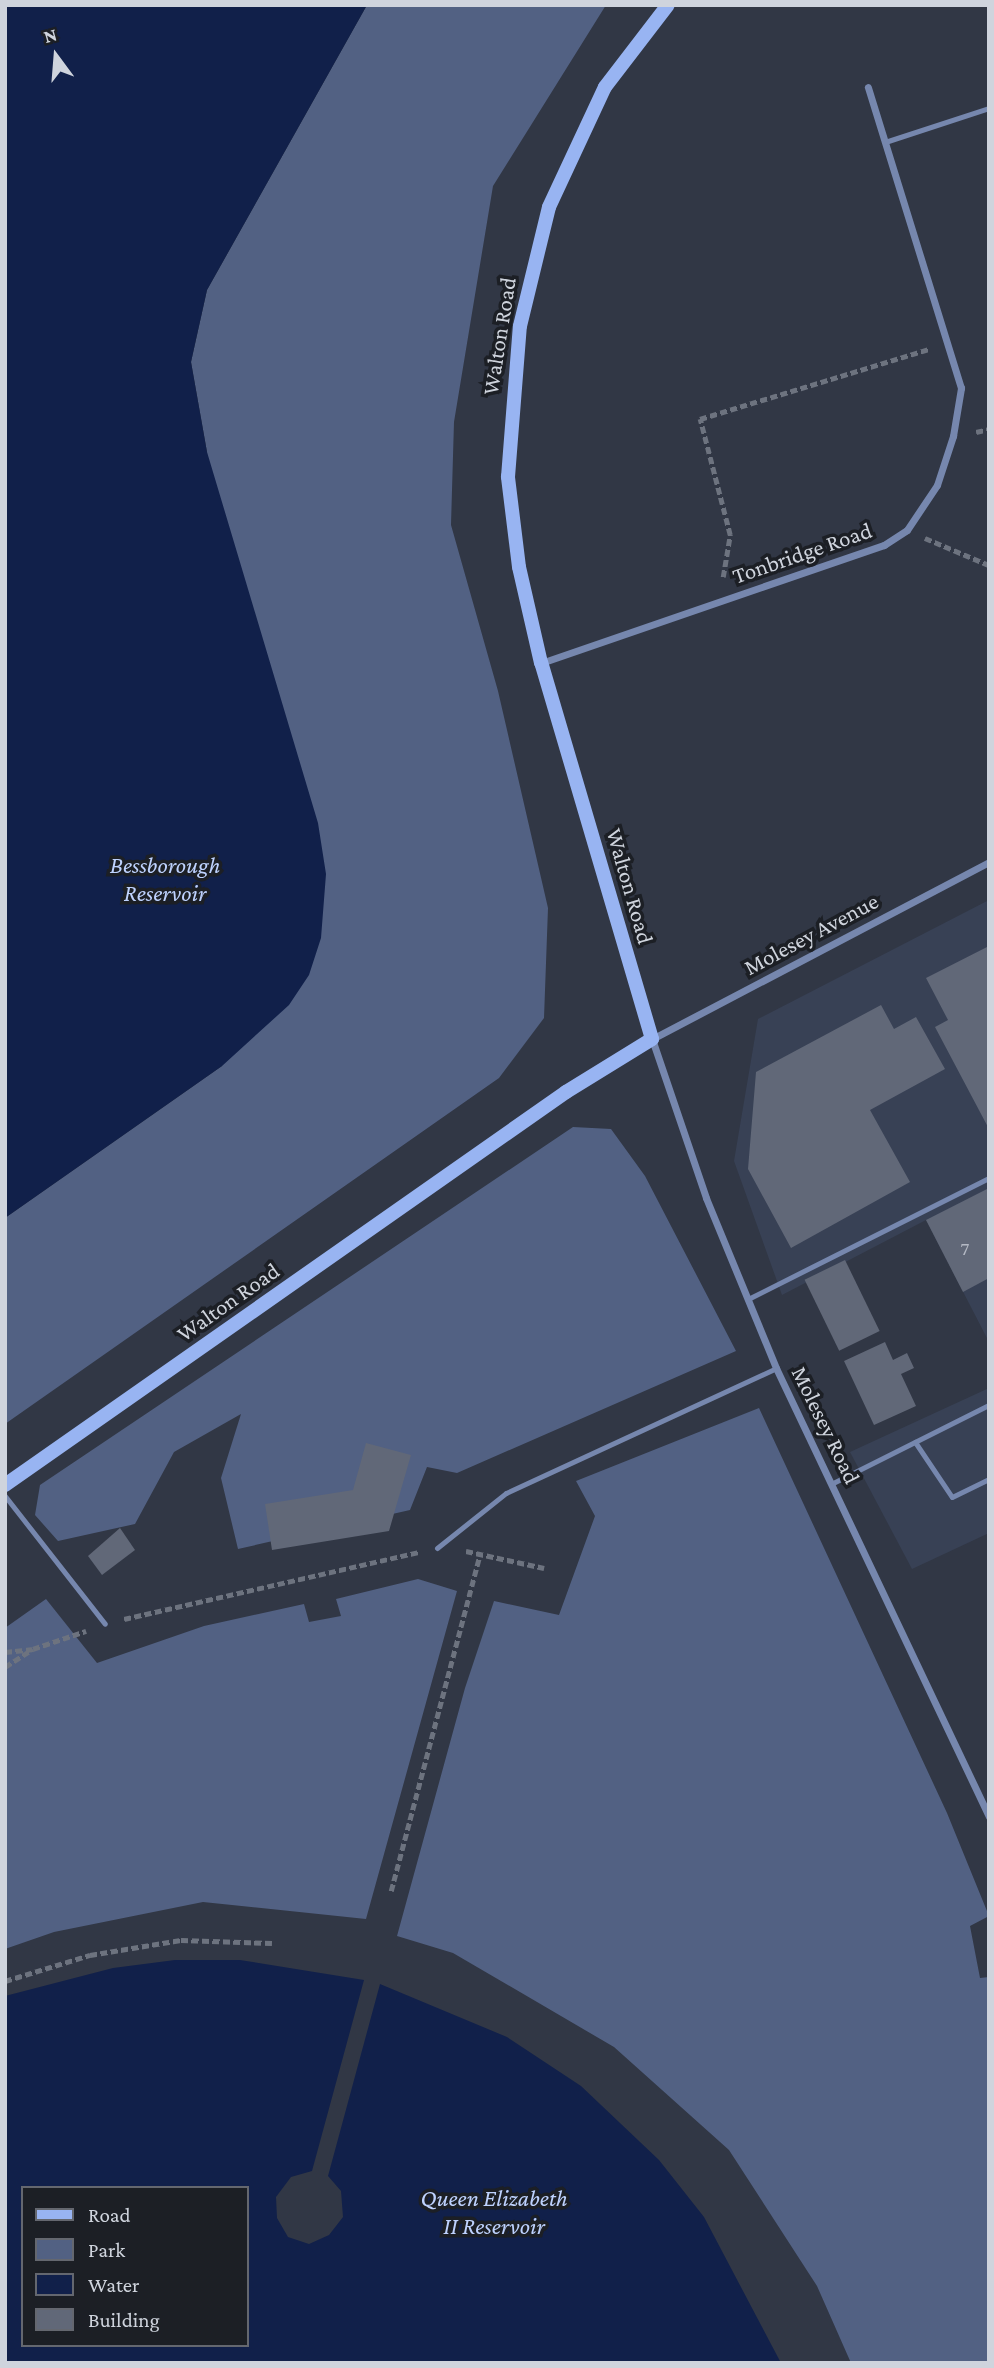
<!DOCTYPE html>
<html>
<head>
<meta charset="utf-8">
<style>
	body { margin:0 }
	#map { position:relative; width:994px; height:2368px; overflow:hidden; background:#313745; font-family:"Crimson Pro",serif }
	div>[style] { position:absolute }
	.built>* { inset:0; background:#384155 }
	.green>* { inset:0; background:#526183 }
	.water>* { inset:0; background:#11204a }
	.building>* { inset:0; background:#616878; transform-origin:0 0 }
	.path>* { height:4.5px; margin-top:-2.25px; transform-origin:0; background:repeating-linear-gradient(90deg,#6d737f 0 7px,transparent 0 10.5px) }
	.lane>* { height:5px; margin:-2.5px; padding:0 2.5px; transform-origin:2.5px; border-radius:2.5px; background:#7687ae }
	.street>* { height:7px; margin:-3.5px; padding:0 3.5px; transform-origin:3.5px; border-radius:3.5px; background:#7687ae }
	.secondary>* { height:14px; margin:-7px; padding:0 7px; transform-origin:7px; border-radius:7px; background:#98b4f2 }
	span { translate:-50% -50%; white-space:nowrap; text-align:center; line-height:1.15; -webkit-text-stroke:7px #1c1f25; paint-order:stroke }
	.number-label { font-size:19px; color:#b4b9c4 }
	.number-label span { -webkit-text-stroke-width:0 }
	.street-label { font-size:23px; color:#cfd4dd }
	.water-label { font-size:24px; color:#bed2fe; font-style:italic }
	.frame { position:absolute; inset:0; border:7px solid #cfd4dd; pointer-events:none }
	.legend { position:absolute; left:21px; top:2186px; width:228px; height:161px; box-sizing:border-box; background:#1c1f25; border:2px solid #64676f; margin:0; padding:9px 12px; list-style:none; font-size:21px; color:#cfd4dd }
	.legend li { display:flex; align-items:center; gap:14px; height:35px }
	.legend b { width:35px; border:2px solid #64676f }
	.north { position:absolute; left:21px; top:21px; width:70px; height:70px; -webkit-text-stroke:5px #1c1f25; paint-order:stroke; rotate:344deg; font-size:19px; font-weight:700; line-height:28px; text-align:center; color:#cfd4dd }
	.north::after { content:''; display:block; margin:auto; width:24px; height:32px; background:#cfd4dd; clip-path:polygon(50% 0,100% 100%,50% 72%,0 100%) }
</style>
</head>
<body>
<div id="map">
	<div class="built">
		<i style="clip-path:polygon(989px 900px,989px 1342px,926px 1220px,782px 1295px,734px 1161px,758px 1019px)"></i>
		<i style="clip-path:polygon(989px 1388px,989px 1533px,912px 1569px,850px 1452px)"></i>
	</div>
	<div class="green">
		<i style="clip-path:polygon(367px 5px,606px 5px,493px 186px,454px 422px,451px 525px,498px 691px,548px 908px,544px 1018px,499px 1078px,5px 1424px,5px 1218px,222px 1066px,207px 452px,191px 362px,207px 290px)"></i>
		<i style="clip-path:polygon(573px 1127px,611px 1129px,645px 1176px,736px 1351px,457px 1473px,427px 1467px,410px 1510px,238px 1549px,221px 1478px,241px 1414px,174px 1452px,135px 1524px,58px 1541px,35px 1515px,40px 1485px)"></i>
		<i style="clip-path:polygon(759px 1408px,947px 1813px,989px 1916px,970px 1926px,980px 1978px,989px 1977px,989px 2363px,851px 2363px,817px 2286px,729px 2150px,614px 2047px,453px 1953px,397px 1936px,465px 1688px,494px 1601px,559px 1615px,595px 1516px,576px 1481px)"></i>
		<i style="clip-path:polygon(418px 1579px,457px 1591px,366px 1919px,203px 1902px,54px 1932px,5px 1949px,5px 1628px,46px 1599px,97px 1663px,204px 1626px,304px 1604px,309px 1622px,341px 1616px,336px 1599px)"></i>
	</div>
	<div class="water">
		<i style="clip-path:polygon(5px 5px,367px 5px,207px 290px,191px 362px,207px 452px,318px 823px,326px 874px,321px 938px,309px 975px,289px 1005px,222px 1066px,5px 1218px)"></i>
		<i style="clip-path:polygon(evenodd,175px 1960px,240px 1960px,364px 1980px,312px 2171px,291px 2177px,276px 2197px,277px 2218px,288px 2237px,309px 2244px,329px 2235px,343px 2217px,341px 2191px,328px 2176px,380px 1984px,507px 2037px,581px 2086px,659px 2160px,704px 2217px,781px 2363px,5px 2363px,5px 1996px,113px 1968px,175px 1960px,23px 2188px,247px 2188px,247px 2345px,23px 2345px,23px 2188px)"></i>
	</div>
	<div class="building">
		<i style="clip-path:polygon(989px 946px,989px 1129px,935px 1027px,948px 1020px,926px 978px)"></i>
		<i style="clip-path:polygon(881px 1005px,894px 1029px,916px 1017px,945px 1069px,870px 1110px,910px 1182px,791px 1248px,748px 1169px,756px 1072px)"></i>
		<i style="clip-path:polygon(989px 1188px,989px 1278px,963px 1292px,926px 1220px)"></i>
		<i style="left:845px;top:1260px;width:79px;height:45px;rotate:64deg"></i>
		<i style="clip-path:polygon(885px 1342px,893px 1360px,907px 1353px,914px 1368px,901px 1374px,916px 1406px,874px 1425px,844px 1361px)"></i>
		<i style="clip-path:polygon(366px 1443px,411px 1455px,389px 1531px,272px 1550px,265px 1504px,353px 1490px)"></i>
		<i style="clip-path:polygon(120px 1528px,135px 1550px,102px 1575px,88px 1556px)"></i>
	</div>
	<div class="path">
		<i style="left:976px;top:432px;width:13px;rotate:-13deg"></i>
		<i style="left:925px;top:538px;width:69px;rotate:22.9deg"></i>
		<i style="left:723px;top:577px;width:43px;rotate:-80.5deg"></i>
		<i style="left:730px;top:535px;width:120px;rotate:-104.5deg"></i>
		<i style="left:700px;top:419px;width:239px;rotate:-17deg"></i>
		<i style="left:466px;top:1551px;width:80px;rotate:12.3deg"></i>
		<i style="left:124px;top:1619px;width:303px;rotate:-12.8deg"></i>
		<i style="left:5px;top:1652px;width:27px;rotate:-6deg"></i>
		<i style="left:5px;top:1667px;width:33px;rotate:-33deg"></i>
		<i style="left:33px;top:1649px;width:56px;rotate:-18.8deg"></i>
		<i style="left:391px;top:1891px;width:350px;rotate:-75.2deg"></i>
		<i style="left:5px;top:1981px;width:89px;rotate:-17deg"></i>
		<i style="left:90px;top:1955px;width:92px;rotate:-9.4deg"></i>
		<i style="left:181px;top:1940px;width:91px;rotate:1.9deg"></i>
	</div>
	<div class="lane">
		<i style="left:885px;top:142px;width:109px;rotate:-18.1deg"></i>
		<i style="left:748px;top:1299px;width:270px;rotate:-26.7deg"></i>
		<i style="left:915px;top:1442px;width:66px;rotate:56.1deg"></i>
		<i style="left:952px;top:1497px;width:41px;rotate:-25.9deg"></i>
		<i style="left:833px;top:1483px;width:174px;rotate:-26.6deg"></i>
		<i style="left:5px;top:1496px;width:162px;rotate:52deg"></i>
		<i style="left:437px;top:1548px;width:88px;rotate:-38.6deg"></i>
		<i style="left:506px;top:1493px;width:298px;rotate:-24.8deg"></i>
	</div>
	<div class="street">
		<i style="left:541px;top:663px;width:363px;rotate:-19deg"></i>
		<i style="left:884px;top:545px;width:27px;rotate:-33deg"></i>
		<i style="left:907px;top:530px;width:54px;rotate:-56.3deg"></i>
		<i style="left:937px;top:485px;width:52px;rotate:-71.9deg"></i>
		<i style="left:953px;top:436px;width:49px;rotate:-80.5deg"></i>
		<i style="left:961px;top:388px;width:315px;rotate:-107.2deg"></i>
		<i style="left:989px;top:862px;width:381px;rotate:152.3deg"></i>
		<i style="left:652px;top:1039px;width:168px;rotate:71.2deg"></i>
		<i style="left:706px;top:1198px;width:184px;rotate:67.6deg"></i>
		<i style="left:776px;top:1368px;width:497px;rotate:64.6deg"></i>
	</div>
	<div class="secondary">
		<i style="left:5px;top:1485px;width:685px;rotate:-35.01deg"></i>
		<i style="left:566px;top:1092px;width:101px;rotate:-31.6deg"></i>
		<i style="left:652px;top:1039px;width:392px;rotate:-106.4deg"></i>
		<i style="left:541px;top:663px;width:98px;rotate:-102.9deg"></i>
		<i style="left:519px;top:567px;width:91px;rotate:-97deg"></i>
		<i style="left:508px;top:477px;width:151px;rotate:-85.5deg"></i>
		<i style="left:520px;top:326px;width:122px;rotate:-76.3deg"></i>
		<i style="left:549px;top:207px;width:132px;rotate:-65deg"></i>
		<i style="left:605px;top:87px;width:103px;rotate:-52.5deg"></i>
	</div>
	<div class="number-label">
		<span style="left:965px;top:1249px">7</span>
	</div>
	<div class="street-label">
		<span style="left:499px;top:336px;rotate:-81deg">Walton Road</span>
		<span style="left:802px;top:553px;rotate:-19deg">Tonbridge Road</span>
		<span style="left:630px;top:886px;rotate:74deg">Walton Road</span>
		<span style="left:811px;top:934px;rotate:-28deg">Molesey Avenue</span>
		<span style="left:228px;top:1302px;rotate:-35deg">Walton Road</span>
		<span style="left:826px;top:1425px;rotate:64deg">Molesey Road</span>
	</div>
	<div class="water-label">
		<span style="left:165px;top:879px">Bessborough<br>Reservoir</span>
		<span style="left:494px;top:2212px">Queen Elizabeth<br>II Reservoir</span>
	</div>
	<div class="frame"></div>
	<ul class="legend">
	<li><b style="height:9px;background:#98b4f2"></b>Road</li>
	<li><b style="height:19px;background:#526183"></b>Park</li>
	<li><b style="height:19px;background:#11204a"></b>Water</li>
	<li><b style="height:19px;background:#616878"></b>Building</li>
	</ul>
	<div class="north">N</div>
</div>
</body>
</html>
